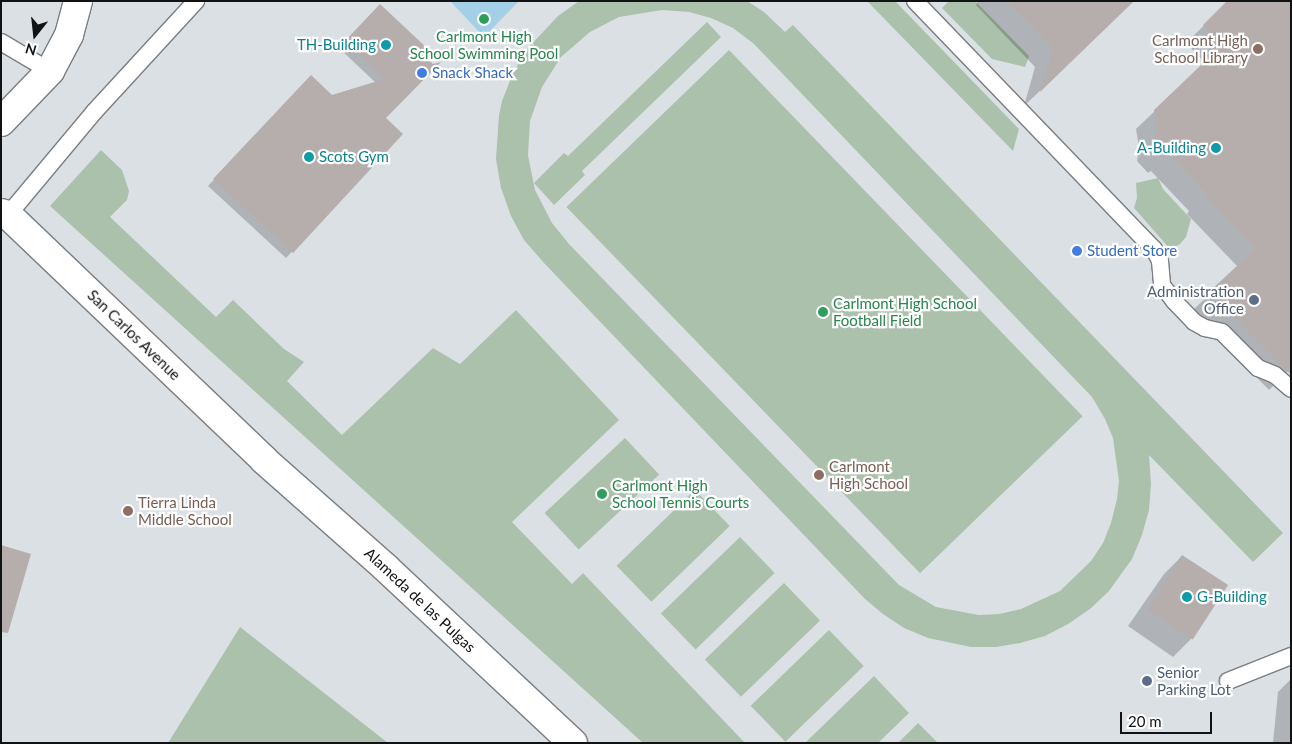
<!DOCTYPE html>
<html>
<head>
<meta charset="utf-8">
<style>
	body { margin:0 }
	#map { position:relative; width:1292px; height:744px; overflow:hidden; background:#dbe0e5; font-family:Lato,sans-serif }
	div>[style] { position:absolute }
	.green>* { inset:0; background:#acc1ac; transform-origin:0 0 }
	.water>* { inset:0; background:#a3cfe7 }
	.shadow>* { inset:0; background:#0003 }
	.building>* { inset:0; background:#b5aead; transform-origin:0 0 }
	.roads { filter:drop-shadow(1px 0 #797e82) drop-shadow(-1px 0 #797e82) drop-shadow(0 1px #797e82) drop-shadow(0 -1px #797e82) }
	.lane>* { height:16px; margin:-8px; padding:0 8px; transform-origin:8px; border-radius:8px; background:#fff }
	.street>* { height:28px; margin:-14px; padding:0 14px; transform-origin:14px; border-radius:14px; background:#fff }
	.secondary>* { height:28px; margin:-14px; padding:0 14px; transform-origin:14px; border-radius:14px; background:#fff }
	.dots>* { width:14px; height:14px; translate:-50% -50%; box-sizing:border-box; border:2px solid #fff; border-radius:50% }
	span { translate:-50% -50%; white-space:nowrap; text-align:center; line-height:1.15; -webkit-text-stroke:4.5px #fff; paint-order:stroke }
	.leisure-label { font-size:15px; color:#27864d }
	.left { translate:0 -50%; text-align:left }
	.education-label { font-size:15px; color:#785e54 }
	.right { translate:-100% -50%; text-align:right }
	.culture-label { font-size:15px; color:#0d838f }
	.shop-label { font-size:15px; color:#366cbe }
	.service-label { font-size:15px; color:#4e5e75 }
	.street-label { font-size:15px; color:#101214 }
	.frame { position:absolute; inset:0; border:2px solid #101214; pointer-events:none }
	.north { position:absolute; left:10px; top:10px; width:50px; height:50px; -webkit-text-stroke:4px #fff; paint-order:stroke; rotate:196deg; font-size:14px; font-weight:700; line-height:20px; text-align:center; color:#101214 }
	.north::after { content:''; display:block; margin:auto; width:18px; height:22px; background:#101214; clip-path:polygon(50% 0,100% 100%,50% 72%,0 100%) }
	.scale { position:absolute; left:1120px; top:712px; width:92px; height:22px; box-sizing:border-box; border:2px solid #101214; border-top:0; padding-left:6px; font-size:15px; line-height:18px; white-space:nowrap; color:#101214; -webkit-text-stroke:4px #fff; paint-order:stroke }
</style>
</head>
<body>
<div id="map">
	<div class="green">
		<i style="clip-path:polygon(evenodd,579px 1px,747px 1px,764px 12px,785px 32px,793px 25px,1283px 533px,1253px 562px,1149px 455px,1151px 484px,1149px 510px,1142px 535px,1132px 559px,1109px 591px,1090px 609px,1068px 624px,1045px 636px,1020px 643px,996px 647px,971px 647px,928px 638px,904px 628px,883px 614px,865px 599px,544px 263px,524px 240px,511px 216px,501px 188px,496px 159px,499px 115px,502px 101px,513px 73px,528px 48px,558px 16px,579px 1px,662px 10px,689px 12px,711px 18px,733px 28px,754px 44px,1092px 397px,1105px 419px,1113px 438px,1119px 481px,1117px 499px,1111px 523px,1103px 543px,1091px 561px,1060px 591px,1021px 609px,999px 614px,979px 615px,936px 607px,899px 585px,569px 244px,552px 223px,535px 190px,528px 155px,530px 121px,542px 87px,561px 57px,590px 32px,619px 17px,662px 10px)"></i>
		<i style="clip-path:polygon(867px 1px,895px 1px,1019px 129px,1013px 151px)"></i>
		<i style="clip-path:polygon(949px 1px,975px 1px,1029px 56px,1025px 67px,992px 59px,942px 8px)"></i>
		<i style="clip-path:polygon(707px 22px,721px 37px,582px 171px,585px 175px,554px 205px,534px 183px,564px 153px,568px 156px)"></i>
		<i style="left:729px;top:50px;width:509px;height:226px;rotate:46deg"></i>
		<i style="clip-path:polygon(101px 150px,122px 170px,129px 191px,127px 200px,110px 217px,216px 317px,233px 300px,284px 349px,304px 362px,287px 381px,342px 435px,433px 348px,460px 364px,516px 310px,619px 420px,512px 522px,572px 584px,583px 573px,745px 743px,643px 743px,50px 206px)"></i>
		<i style="clip-path:polygon(1158px 178px,1163px 189px,1191px 219px,1186px 237px,1180px 244px,1170px 249px,1134px 208px,1137px 198px,1136px 183px)"></i>
		<i style="left:625px;top:438px;width:50px;height:110px;rotate:47deg"></i>
		<i style="left:695px;top:490px;width:50px;height:109px;rotate:46deg"></i>
		<i style="left:740px;top:537px;width:50px;height:110px;rotate:46deg"></i>
		<i style="left:784px;top:583px;width:52px;height:110px;rotate:46deg"></i>
		<i style="clip-path:polygon(240px 627px,388px 743px,168px 743px)"></i>
		<i style="left:829px;top:630px;width:50px;height:109px;rotate:46deg"></i>
		<i style="clip-path:polygon(874px 676px,909px 713px,878px 743px,805px 743px)"></i>
		<i style="clip-path:polygon(918px 723px,938px 743px,898px 743px)"></i>
	</div>
	<div class="water">
		<i style="clip-path:polygon(450px 1px,519px 1px,484px 37px)"></i>
	</div>
	<div class="shadow">
		<i style="clip-path:polygon(978px 1px,1134px 1px,1024px 106px,1035px 67px,976px 5px)"></i>
		<i style="clip-path:polygon(1229px 1px,1291px 368px,1269px 390px,1192px 311px,1238px 267px,1187px 214px,1189px 211px,1151px 171px,1148px 173px,1137px 161px,1139px 147px,1136px 129px,1205px 63px,1186px 43px)"></i>
		<i style="clip-path:polygon(380px 6px,421px 55px,384px 118px,402px 134px,286px 258px,208px 186px,311px 77px,332px 97px,376px 83px,339px 48px)"></i>
		<i style="clip-path:polygon(1182px 556px,1227px 585px,1191px 639px,1173px 657px,1128px 626px,1164px 574px)"></i>
		<i style="clip-path:polygon(1291px 679px,1291px 743px,1273px 743px,1278px 692px)"></i>
	</div>
	<div class="building">
		<i style="clip-path:polygon(1007px 1px,1134px 1px,1040px 92px,1053px 49px)"></i>
		<i style="clip-path:polygon(1227px 1px,1291px 1px,1291px 375px,1209px 292px,1255px 249px,1204px 195px,1206px 193px,1169px 154px,1167px 156px,1154px 143px,1157px 129px,1154px 110px,1222px 45px,1203px 25px)"></i>
		<i style="clip-path:polygon(380px 4px,428px 49px,423px 55px,433px 64px,441px 62px,386px 118px,403px 134px,293px 253px,213px 179px,311px 75px,332px 95px,384px 79px,345px 41px)"></i>
		<i style="clip-path:polygon(1px 545px,31px 554px,8px 633px,1px 632px)"></i>
		<i style="left:1182px;top:555px;width:55px;height:65px;rotate:33deg"></i>
	</div>
	<div class="roads">
		<div class="lane">
			<i style="left:915px;top:1px;width:344px;rotate:46.1deg"></i>
			<i style="left:1154px;top:249px;width:13px;rotate:63deg"></i>
			<i style="left:1160px;top:261px;width:24px;rotate:85deg"></i>
			<i style="left:1162px;top:285px;width:20px;rotate:53deg"></i>
			<i style="left:1174px;top:301px;width:29px;rotate:46deg"></i>
			<i style="left:1194px;top:322px;width:13px;rotate:29deg"></i>
			<i style="left:1205px;top:328px;width:17px;rotate:13deg"></i>
			<i style="left:1222px;top:332px;width:51px;rotate:45deg"></i>
			<i style="left:1258px;top:368px;width:18px;rotate:22deg"></i>
			<i style="left:1275px;top:375px;width:21px;rotate:41deg"></i>
			<i style="left:1px;top:42px;width:57px;rotate:30.6deg"></i>
			<i style="left:8px;top:215px;width:134px;rotate:-50.1deg"></i>
			<i style="left:94px;top:112px;width:151px;rotate:-47.4deg"></i>
			<i style="left:1228px;top:681px;width:68px;rotate:-21.6deg"></i>
		</div>
		<div class="street">
			<i style="left:1px;top:122px;width:71px;rotate:-46.1deg"></i>
			<i style="left:50px;top:71px;width:41px;rotate:-62.2deg"></i>
			<i style="left:69px;top:35px;width:35px;rotate:-75deg"></i>
		</div>
		<div class="secondary">
			<i style="left:1px;top:213px;width:7px;rotate:16deg"></i>
			<i style="left:8px;top:215px;width:354px;rotate:43.7deg"></i>
			<i style="left:264px;top:460px;width:163px;rotate:41.5deg"></i>
			<i style="left:386px;top:568px;width:256px;rotate:43.1deg"></i>
		</div>
	</div>
	<div class="dots">
		<i style="left:484px;top:19px;background:#2e9e5b"></i>
		<i style="left:386px;top:45px;background:#0f9aa8"></i>
		<i style="left:1258px;top:49px;background:#8d6e63"></i>
		<i style="left:422px;top:73px;background:#3f7fe0"></i>
		<i style="left:1216px;top:148px;background:#0f9aa8"></i>
		<i style="left:309px;top:157px;background:#0f9aa8"></i>
		<i style="left:1077px;top:251px;background:#3f7fe0"></i>
		<i style="left:1254px;top:300px;background:#5c6f8a"></i>
		<i style="left:823px;top:312px;background:#2e9e5b"></i>
		<i style="left:819px;top:475px;background:#8d6e63"></i>
		<i style="left:602px;top:494px;background:#2e9e5b"></i>
		<i style="left:128px;top:511px;background:#8d6e63"></i>
		<i style="left:1187px;top:597px;background:#0f9aa8"></i>
		<i style="left:1147px;top:681px;background:#5c6f8a"></i>
	</div>
	<div class="leisure-label">
		<span style="left:484px;top:45px">Carlmont High<br>School Swimming Pool</span>
		<span class="left" style="left:833px;top:312px">Carlmont High School<br>Football Field</span>
		<span class="left" style="left:612px;top:494px">Carlmont High<br>School Tennis Courts</span>
	</div>
	<div class="education-label">
		<span class="right" style="left:1248px;top:49px">Carlmont High<br>School Library</span>
		<span class="left" style="left:829px;top:475px">Carlmont<br>High School</span>
		<span class="left" style="left:138px;top:511px">Tierra Linda<br>Middle School</span>
	</div>
	<div class="culture-label">
		<span class="right" style="left:376px;top:45px">TH-Building</span>
		<span class="right" style="left:1206px;top:148px">A-Building</span>
		<span class="left" style="left:319px;top:157px">Scots Gym</span>
		<span class="left" style="left:1197px;top:597px">G-Building</span>
	</div>
	<div class="shop-label">
		<span class="left" style="left:432px;top:73px">Snack Shack</span>
		<span class="left" style="left:1087px;top:251px">Student Store</span>
	</div>
	<div class="service-label">
		<span class="right" style="left:1244px;top:300px">Administration<br>Office</span>
		<span class="left" style="left:1157px;top:681px">Senior<br>Parking Lot</span>
	</div>
	<div class="street-label">
		<span style="left:134px;top:335px;rotate:44deg">San Carlos Avenue</span>
		<span style="left:420px;top:600px;rotate:43deg">Alameda de las Pulgas</span>
	</div>
	<div class="frame"></div>
	<div class="north">N</div>
	<div class="scale">20 m</div>
</div>
</body>
</html>
